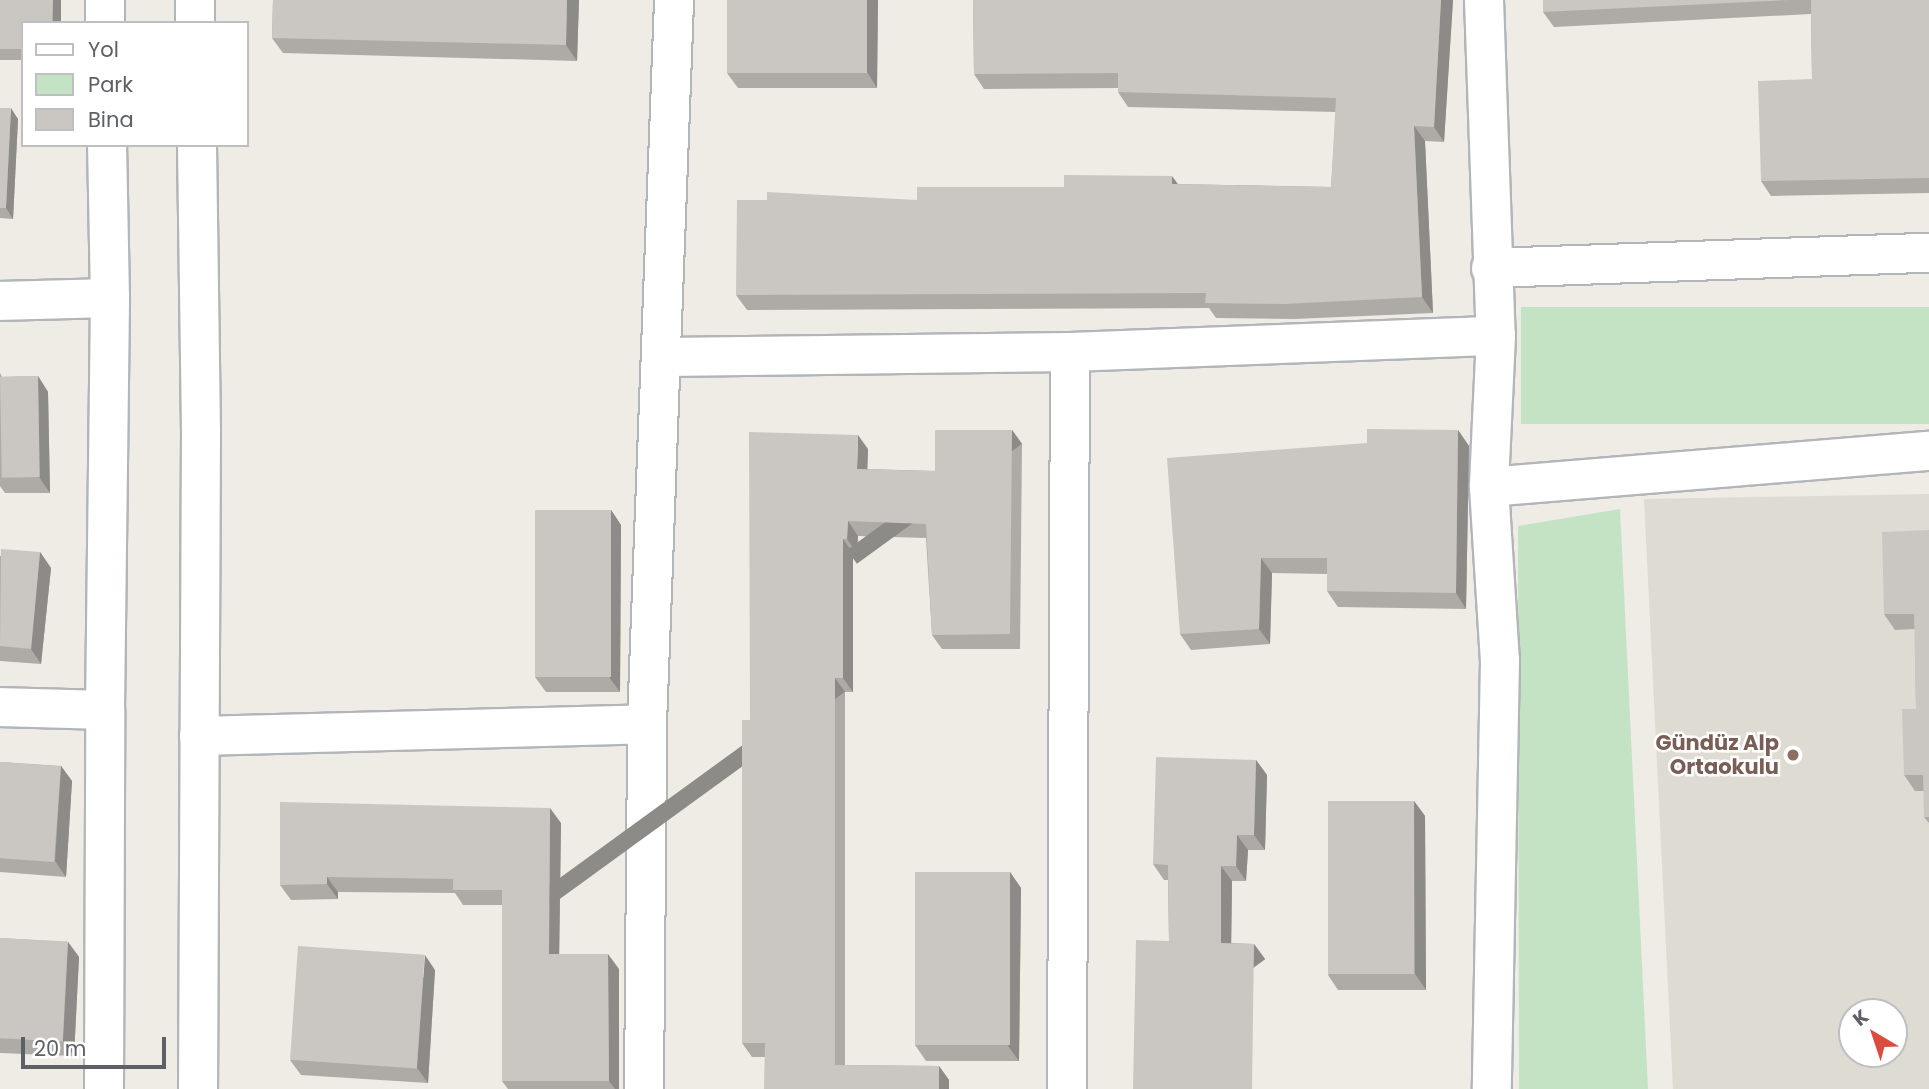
<!DOCTYPE html>
<html>
<head>
<meta charset="utf-8">
<style>
	body { margin:0 }
	#map { position:relative; width:1929px; height:1089px; overflow:hidden; background:#eeece5; font-family:Poppins,sans-serif }
	div>[style] { position:absolute }
	.education>* { inset:0; background:#dedbd3 }
	.green>* { inset:0; background:#c4e3c4; transform-origin:0 0 }
	.roads { filter:drop-shadow(2px 0 #b2b5b9) drop-shadow(-2px 0 #b2b5b9) drop-shadow(0 2px #b2b5b9) drop-shadow(0 -2px #b2b5b9) }
	.minor>* { height:38px; margin:-19px; padding:0 19px; transform-origin:19px; border-radius:19px; background:#fff }
	.wall>* { inset:0; background:#aeaba7 }
	.shaded-wall>* { inset:0; background:#8d8b88; transform-origin:0 0 }
	.building>* { inset:0; background:#cac7c2; transform-origin:0 0 }
	.dots>* { width:19px; height:19px; translate:-50% -50%; box-sizing:border-box; border:4px solid #fff; border-radius:50% }
	span { translate:-50% -50%; white-space:nowrap; text-align:center; line-height:1.15; -webkit-text-stroke:5px #fff; paint-order:stroke }
	.education-label { font-size:21px; color:#785e54; font-weight:700 }
	.right { translate:-100% -50%; text-align:right }
	.legend { position:absolute; left:21px; top:21px; width:228px; height:126px; box-sizing:border-box; background:#fff; border:2px solid #bebfc1; margin:0; padding:9px 12px; list-style:none; font-size:21px; color:#5d6064 }
	.legend li { display:flex; align-items:center; gap:14px; height:35px }
	.legend b { width:35px; border:2px solid #bebfc1 }
	.north { position:absolute; left:1838px; top:998px; width:70px; height:70px; box-sizing:border-box; background:#fff; border:2px solid #bebfc1; border-radius:50%; rotate:321deg; font-size:19px; font-weight:700; line-height:28px; text-align:center; color:#5d6064 }
	.north::after { content:''; display:block; margin:auto; width:24px; height:32px; background:#db4c3f; clip-path:polygon(50% 0,100% 100%,50% 72%,0 100%) }
	.scale { position:absolute; left:21px; top:1037px; width:145px; height:32px; box-sizing:border-box; border:4px solid #5d6064; border-top:0; padding-left:9px; font-size:21px; line-height:24px; white-space:nowrap; color:#5d6064; -webkit-text-stroke:5px #fff; paint-order:stroke }
</style>
</head>
<body>
<div id="map">
	<div class="education">
		<i style="clip-path:polygon(evenodd,1929px 494px,1929px 1089px,1673px 1089px,1644px 499px,1929px 494px,1852px 1012px,1894px 1012px,1894px 1054px,1852px 1054px,1852px 1012px)"></i>
	</div>
	<div class="green">
		<i style="left:1929px;top:307px;width:117px;height:408px;rotate:90deg"></i>
		<i style="clip-path:polygon(1620px 509px,1648px 1089px,1519px 1089px,1518px 526px)"></i>
	</div>
	<div class="roads">
		<div class="minor">
			<i style="left:105px;top:0;width:23px;rotate:90deg"></i>
			<i style="left:195px;top:0;width:23px;rotate:90deg"></i>
			<i style="left:1484px;top:0;width:336px;rotate:88deg"></i>
			<i style="left:1496px;top:336px;width:151px;rotate:92.7deg"></i>
			<i style="left:1489px;top:487px;width:173px;rotate:86.4deg"></i>
			<i style="left:1500px;top:660px;width:429px;rotate:91.1deg"></i>
			<i style="left:197px;top:145px;width:287px;rotate:89.2deg"></i>
			<i style="left:201px;top:432px;width:657px;rotate:90.26deg"></i>
			<i style="left:1491px;top:268px;width:438px;rotate:-2deg"></i>
			<i style="left:0;top:301px;width:110px;rotate:-1.6deg"></i>
			<i style="left:110px;top:298px;width:153px;rotate:-91.1deg"></i>
			<i style="left:664px;top:357px;width:406px;rotate:-0.7deg"></i>
			<i style="left:1489px;top:487px;width:441px;rotate:-4.7deg"></i>
			<i style="left:0;top:707px;width:105px;rotate:1.6deg"></i>
			<i style="left:105px;top:710px;width:412px;rotate:-89.3deg"></i>
			<i style="left:199px;top:736px;width:448px;rotate:-1.5deg"></i>
			<i style="left:104px;top:1089px;width:379px;rotate:-89.8deg"></i>
			<i style="left:644px;top:1089px;width:365px;rotate:-89.5deg"></i>
			<i style="left:647px;top:724px;width:725px;rotate:-87.86deg"></i>
			<i style="left:1067px;top:1089px;width:737px;rotate:-89.77deg"></i>
			<i style="left:1070px;top:352px;width:426px;rotate:-2.2deg"></i>
		</div>
	</div>
	<div class="wall">
		<i style="clip-path:polygon(0 0,61px 0,60px 23px,23px 23px,23px 60px,0 60px)"></i>
		<i style="clip-path:polygon(273px 0,579px 0,577px 61px,283px 53px,272px 38px)"></i>
		<i style="clip-path:polygon(727px 0,878px 0,877px 88px,738px 88px,727px 73px)"></i>
		<i style="clip-path:polygon(973px 0,1453px 0,1444px 142px,1425px 141px,1433px 313px,1294px 319px,1216px 318px,1209px 308px,747px 310px,736px 295px,917px 200px,1064px 187px,1179px 184px,1331px 187px,1336px 112px,1128px 107px,1118px 92px,1118px 88px,984px 89px,974px 74px)"></i>
		<i style="clip-path:polygon(1543px 0,1929px 0,1929px 193px,1771px 196px,1761px 181px,1812px 79px,1811px 14px,1554px 27px,1543px 12px)"></i>
		<i style="clip-path:polygon(0 108px,18px 119px,13px 219px,0 218px)"></i>
		<i style="clip-path:polygon(0 373px,2px 377px,38px 376px,48px 392px,50px 493px,5px 493px,0 486px)"></i>
		<i style="clip-path:polygon(1012px 430px,1022px 444px,1020px 649px,942px 649px,932px 635px,926px 538px,858px 536px,857px 553px,853px 553px,853px 692px,845px 692px,845px 1065px,939px 1066px,949px 1080px,765px 1057px,752px 1057px,742px 1043px,750px 720px,868px 449px,867px 469px,935px 471px)"></i>
		<i style="clip-path:polygon(1458px 430px,1469px 446px,1466px 609px,1338px 607px,1327px 591px,1327px 574px,1272px 573px,1270px 644px,1191px 650px,1180px 634px,1367px 443px)"></i>
		<i style="clip-path:polygon(611px 510px,621px 525px,620px 692px,546px 692px,535px 677px)"></i>
		<i style="clip-path:polygon(1929px 530px,1929px 823px,1924px 817px,1924px 791px,1915px 791px,1904px 775px,1916px 709px,1915px 629px,1895px 630px,1884px 614px)"></i>
		<i style="clip-path:polygon(40px 552px,51px 568px,41px 664px,0 661px,0 556px)"></i>
		<i style="clip-path:polygon(1256px 760px,1267px 775px,1265px 850px,1248px 850px,1246px 881px,1232px 881px,1231px 943px,1254px 944px,1265px 959px,1169px 941px,1168px 880px,1164px 880px,1153px 864px)"></i>
		<i style="clip-path:polygon(0 762px,61px 766px,72px 781px,66px 877px,0 872px)"></i>
		<i style="clip-path:polygon(1414px 801px,1425px 816px,1426px 990px,1338px 990px,1328px 975px)"></i>
		<i style="clip-path:polygon(561px 823px,559px 954px,619px 969px,619px 1089px,508px 1089px,502px 1081px,502px 905px,463px 905px,455px 893px,338px 892px,338px 899px,291px 900px,280px 885px)"></i>
		<i style="clip-path:polygon(1010px 872px,1021px 888px,1019px 1061px,926px 1061px,915px 1045px)"></i>
		<i style="clip-path:polygon(0 938px,68px 942px,79px 957px,74px 1056px,0 1053px)"></i>
		<i style="clip-path:polygon(435px 970px,428px 1083px,301px 1075px,290px 1060px)"></i>
	</div>
	<div class="shaded-wall">
		<i style="left:53px;top:0;width:8px;height:23px"></i>
		<i style="clip-path:polygon(567px 0,579px 0,577px 61px,566px 45px)"></i>
		<i style="clip-path:polygon(867px 0,878px 0,877px 88px,867px 72px)"></i>
		<i style="clip-path:polygon(1441px 0,1453px 0,1444px 142px,1434px 127px)"></i>
		<i style="clip-path:polygon(11px 108px,18px 119px,13px 219px,6px 208px)"></i>
		<i style="clip-path:polygon(1414px 126px,1425px 141px,1433px 313px,1422px 297px)"></i>
		<i style="clip-path:polygon(1172px 176px,1183px 191px,1172px 184px)"></i>
		<i style="clip-path:polygon(38px 376px,48px 392px,50px 493px,39px 477px)"></i>
		<i style="left:1012px;top:430px;width:17px;height:204px;rotate:54deg"></i>
		<i style="clip-path:polygon(1458px 430px,1469px 446px,1466px 609px,1456px 593px)"></i>
		<i style="clip-path:polygon(858px 435px,868px 449px,867px 483px,857px 469px)"></i>
		<i style="clip-path:polygon(611px 510px,621px 525px,620px 692px,609px 677px)"></i>
		<i style="clip-path:polygon(848px 521px,858px 536px,857px 553px,847px 539px)"></i>
		<i style="clip-path:polygon(843px 539px,853px 553px,853px 692px,843px 678px)"></i>
		<i style="clip-path:polygon(40px 552px,51px 568px,41px 664px,31px 649px)"></i>
		<i style="clip-path:polygon(1261px 558px,1272px 573px,1270px 644px,1259px 629px)"></i>
		<i style="left:835px;top:678px;width:17px;height:387px;rotate:54deg"></i>
		<i style="clip-path:polygon(1256px 760px,1267px 775px,1265px 850px,1254px 835px)"></i>
		<i style="clip-path:polygon(61px 766px,72px 781px,66px 877px,55px 861px)"></i>
		<i style="clip-path:polygon(1414px 801px,1425px 816px,1426px 990px,1415px 974px)"></i>
		<i style="clip-path:polygon(550px 808px,561px 823px,559px 969px,549px 954px)"></i>
		<i style="clip-path:polygon(1237px 835px,1248px 850px,1246px 881px,1236px 866px)"></i>
		<i style="clip-path:polygon(1221px 866px,1232px 881px,1231px 959px,1221px 943px)"></i>
		<i style="clip-path:polygon(1010px 872px,1021px 888px,1019px 1061px,1008px 1046px)"></i>
		<i style="clip-path:polygon(327px 877px,338px 892px,338px 899px,327px 884px)"></i>
		<i style="clip-path:polygon(68px 942px,79px 957px,74px 1056px,63px 1041px)"></i>
		<i style="left:1254px;top:944px;width:19px;height:145px;rotate:54deg"></i>
		<i style="clip-path:polygon(608px 954px,619px 969px,619px 1089px,615px 1089px,609px 1081px)"></i>
		<i style="clip-path:polygon(425px 955px,435px 970px,428px 1083px,417px 1068px)"></i>
		<i style="clip-path:polygon(939px 1066px,949px 1080px,949px 1089px,939px 1089px)"></i>
	</div>
	<div class="building">
		<i style="clip-path:polygon(0 0,53px 0,52px 23px,23px 23px,23px 49px,0 49px)"></i>
		<i style="clip-path:polygon(273px 0,567px 0,566px 45px,272px 38px)"></i>
		<i style="left:727px;top:0;width:140px;height:73px"></i>
		<i style="clip-path:polygon(973px 0,1441px 0,1434px 127px,1414px 126px,1422px 297px,1284px 304px,1205px 303px,1206px 293px,736px 295px,737px 200px,767px 200px,767px 192px,917px 200px,917px 187px,1064px 187px,1064px 175px,1172px 176px,1172px 184px,1331px 187px,1336px 98px,1118px 92px,1118px 73px,974px 74px)"></i>
		<i style="clip-path:polygon(1543px 0,1789px 0,1543px 12px)"></i>
		<i style="clip-path:polygon(1811px 0,1929px 0,1929px 178px,1761px 181px,1758px 81px,1812px 79px)"></i>
		<i style="clip-path:polygon(0 108px,11px 108px,6px 208px,0 208px)"></i>
		<i style="left:38px;top:376px;width:101px;height:38px;rotate:89deg"></i>
		<i style="clip-path:polygon(1367px 429px,1458px 430px,1456px 593px,1327px 591px,1327px 558px,1261px 558px,1259px 629px,1180px 634px,1167px 458px,1367px 443px)"></i>
		<i style="clip-path:polygon(935px 430px,1012px 430px,1010px 634px,932px 635px,926px 524px,848px 521px,847px 539px,843px 539px,843px 678px,835px 678px,835px 1065px,939px 1066px,939px 1089px,764px 1089px,765px 1043px,742px 1043px,742px 720px,750px 720px,749px 432px,858px 435px,857px 469px,935px 471px)"></i>
		<i style="left:535px;top:510px;width:76px;height:167px"></i>
		<i style="clip-path:polygon(1929px 530px,1929px 817px,1924px 817px,1923px 775px,1904px 775px,1902px 709px,1916px 709px,1914px 614px,1884px 614px,1882px 532px)"></i>
		<i style="clip-path:polygon(1px 549px,40px 552px,31px 649px,0 646px)"></i>
		<i style="clip-path:polygon(1156px 757px,1256px 760px,1254px 835px,1237px 835px,1236px 866px,1221px 866px,1221px 943px,1254px 944px,1252px 1089px,1133px 1089px,1136px 940px,1169px 941px,1168px 865px,1153px 864px)"></i>
		<i style="left:0;top:762px;width:61px;height:96px;rotate:4deg"></i>
		<i style="left:1414px;top:801px;width:173px;height:86px;rotate:90deg"></i>
		<i style="clip-path:polygon(280px 802px,550px 808px,549px 954px,608px 954px,609px 1081px,502px 1081px,502px 890px,453px 890px,453px 879px,327px 877px,327px 884px,280px 885px)"></i>
		<i style="left:915px;top:872px;width:95px;height:173px"></i>
		<i style="left:0;top:938px;width:68px;height:100px;rotate:3deg"></i>
		<i style="left:298px;top:946px;width:127px;height:114px;rotate:4deg"></i>
	</div>
	<div class="dots">
		<i style="left:1793px;top:755px;background:#8d6e63"></i>
	</div>
	<div class="education-label">
		<span class="right" style="left:1779px;top:755px">Gündüz Alp<br>Ortaokulu</span>
	</div>
	<ul class="legend">
	<li><b style="height:9px;background:#fff"></b>Yol</li>
	<li><b style="height:19px;background:#c4e3c4"></b>Park</li>
	<li><b style="height:19px;background:#cac7c2"></b>Bina</li>
	</ul>
	<div class="north">K</div>
	<div class="scale">20 m</div>
</div>
</body>
</html>
